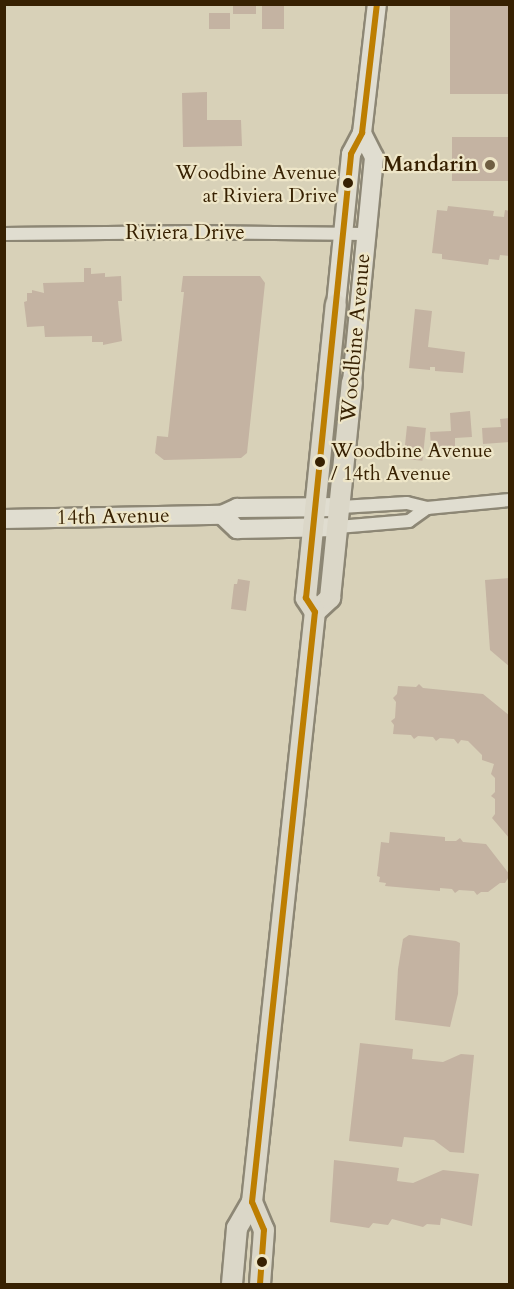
<!DOCTYPE html>
<html>
<head>
<meta charset="utf-8">
<style>
	body { margin:0 }
	#map { position:relative; width:514px; height:1289px; overflow:hidden; background:#d8d1b8; font-family:Cardo,serif }
	div>[style] { position:absolute }
	.building>* { inset:0; background:#c4b3a2; transform-origin:0 0 }
	.roads { filter:drop-shadow(2px 0 #8d8775) drop-shadow(-2px 0 #8d8775) drop-shadow(0 2px #8d8775) drop-shadow(0 -2px #8d8775) }
	.street>* { height:12px; margin:-6px; padding:0 6px; transform-origin:6px; border-radius:6px; background:#e0ddd0 }
	.secondary>* { height:18px; margin:-9px; padding:0 9px; transform-origin:9px; border-radius:9px; background:#e0ddd0 }
	.primary>* { height:20px; margin:-10px; padding:0 10px; transform-origin:10px; border-radius:10px; background:#dbd7c8 }
	.bus-1>* { height:6px; margin:-3px; padding:0 3px; transform-origin:3px; border-radius:3px; background:#bd7e01 }
	.dots>* { width:16px; height:16px; translate:-50% -50%; box-sizing:border-box; border:3px solid #eee6c8; border-radius:50% }
	span { translate:-50% -50%; white-space:nowrap; text-align:center; line-height:1.15; -webkit-text-stroke:4.5px #eee6c8; paint-order:stroke }
	.bus-label { font-size:20px; color:#372102 }
	.right { translate:-100% -50%; text-align:right }
	.left { translate:0 -50%; text-align:left }
	.poi-label { font-size:21px; color:#372102; font-weight:700 }
	.street-label { font-size:21px; color:#372102 }
	.frame { position:absolute; inset:0; border:6px solid #372102; pointer-events:none }
</style>
</head>
<body>
<div id="map">
	<div class="building">
		<i style="left:233px;top:4px;width:23px;height:10px"></i>
		<i style="left:450px;top:4px;width:59px;height:90px"></i>
		<i style="left:262px;top:5px;width:22px;height:24px"></i>
		<i style="left:209px;top:13px;width:21px;height:16px"></i>
		<i style="clip-path:polygon(207px 92px,207px 120px,241px 120px,242px 146px,183px 147px,182px 93px)"></i>
		<i style="left:510px;top:137px;width:44px;height:58px;rotate:90deg"></i>
		<i style="clip-path:polygon(448px 206px,494px 211px,493px 216px,504px 217px,505px 210px,510px 211px,510px 256px,500px 255px,499px 260px,489px 259px,488px 265px,442px 259px,442px 254px,432px 253px,437px 210px,447px 211px)"></i>
		<i style="clip-path:polygon(84px 268px,91px 268px,91px 274px,105px 273px,105px 277px,121px 276px,122px 301px,118px 301px,122px 341px,103px 345px,103px 342px,92px 342px,92px 336px,45px 337px,44px 326px,27px 327px,24px 302px,27px 301px,27px 293px,32px 293px,32px 290px,44px 293px,43px 283px,84px 282px)"></i>
		<i style="clip-path:polygon(183px 276px,260px 276px,265px 283px,247px 453px,241px 458px,164px 460px,155px 453px,157px 436px,168px 437px,184px 292px,181px 292px)"></i>
		<i style="clip-path:polygon(415px 309px,432px 311px,428px 347px,465px 352px,463px 373px,435px 371px,435px 367px,430px 367px,430px 370px,409px 368px)"></i>
		<i style="clip-path:polygon(470px 411px,472px 437px,455px 438px,455px 447px,431px 448px,430px 432px,451px 431px,450px 413px)"></i>
		<i style="clip-path:polygon(510px 418px,510px 442px,483px 444px,482px 428px,501px 427px,500px 419px)"></i>
		<i style="left:407px;top:426px;width:19px;height:33px;rotate:6deg"></i>
		<i style="clip-path:polygon(510px 578px,510px 667px,490px 650px,485px 580px)"></i>
		<i style="clip-path:polygon(238px 579px,250px 581px,246px 611px,231px 609px,234px 584px,237px 584px)"></i>
		<i style="clip-path:polygon(419px 684px,423px 688px,483px 694px,510px 716px,510px 839px,492px 818px,495px 814px,495px 799px,491px 796px,495px 792px,495px 778px,491px 774px,494px 764px,482px 760px,482px 755px,468px 741px,461px 740px,458px 744px,454px 739px,440px 738px,436px 741px,433px 737px,418px 736px,414px 739px,411px 735px,393px 734px,394px 725px,391px 721px,395px 718px,396px 702px,393px 698px,397px 694px,398px 686px,416px 687px)"></i>
		<i style="clip-path:polygon(390px 832px,445px 837px,445px 841px,456px 841px,460px 838px,463px 842px,486px 844px,510px 875px,505px 883px,500px 883px,488px 892px,481px 892px,477px 895px,474px 891px,459px 890px,455px 893px,452px 889px,440px 888px,440px 891px,385px 886px,386px 883px,379px 882px,380px 877px,377px 876px,381px 842px,389px 843px)"></i>
		<i style="clip-path:polygon(409px 935px,456px 941px,460px 943px,458px 994px,450px 1027px,395px 1020px,398px 969px,403px 939px)"></i>
		<i style="clip-path:polygon(360px 1043px,413px 1049px,412px 1059px,443px 1062px,461px 1054px,474px 1055px,464px 1153px,450px 1152px,434px 1140px,404px 1137px,402px 1147px,349px 1141px)"></i>
		<i style="clip-path:polygon(334px 1160px,399px 1168px,397px 1181px,413px 1183px,443px 1170px,479px 1174px,472px 1226px,441px 1218px,440px 1225px,427px 1224px,423px 1227px,392px 1219px,388px 1225px,373px 1223px,369px 1228px,330px 1222px)"></i>
	</div>
	<div class="roads">
		<div class="street">
			<i style="left:4px;top:234px;width:179px;rotate:-0.6deg"></i>
			<i style="left:183px;top:232px;width:183px;rotate:0.6deg"></i>
			<i style="left:341px;top:507px;width:66px;rotate:-3.5deg"></i>
			<i style="left:407px;top:503px;width:21px;rotate:14deg"></i>
			<i style="left:427px;top:508px;width:83px;rotate:-5.5deg"></i>
			<i style="left:338px;top:527px;width:71px;rotate:-4.8deg"></i>
			<i style="left:409px;top:521px;width:22px;rotate:-36deg"></i>
		</div>
		<div class="secondary">
			<i style="left:336px;top:305px;width:152px;rotate:-84.3deg"></i>
			<i style="left:351px;top:154px;width:24px;rotate:-62deg"></i>
			<i style="left:362px;top:133px;width:130px;rotate:-83.4deg"></i>
			<i style="left:352px;top:382px;width:226px;rotate:-84.4deg"></i>
			<i style="left:374px;top:157px;width:27px;rotate:-117deg"></i>
			<i style="left:222px;top:515px;width:21px;rotate:43deg"></i>
			<i style="left:237px;top:529px;width:101px;rotate:-1.1deg"></i>
			<i style="left:4px;top:519px;width:218px;rotate:-1.1deg"></i>
			<i style="left:222px;top:515px;width:17px;rotate:-25deg"></i>
			<i style="left:237px;top:508px;width:104px;rotate:-0.6deg"></i>
		</div>
		<div class="primary">
			<i style="left:315px;top:612px;width:21px;rotate:-43deg"></i>
			<i style="left:330px;top:598px;width:217px;rotate:-84.2deg"></i>
			<i style="left:252px;top:1202px;width:30px;rotate:67deg"></i>
			<i style="left:264px;top:1230px;width:54px;rotate:94.2deg"></i>
			<i style="left:232px;top:1284px;width:56px;rotate:-84.9deg"></i>
			<i style="left:237px;top:1228px;width:30px;rotate:-60deg"></i>
			<i style="left:252px;top:1202px;width:593px;rotate:-83.91deg"></i>
			<i style="left:315px;top:612px;width:17px;rotate:-123deg"></i>
			<i style="left:306px;top:598px;width:295px;rotate:-84.2deg"></i>
		</div>
	</div>
	<div class="bus-1">
		<i style="left:260px;top:1284px;width:54px;rotate:-85.8deg"></i>
		<i style="left:264px;top:1230px;width:30px;rotate:-113deg"></i>
		<i style="left:252px;top:1202px;width:593px;rotate:-83.91deg"></i>
		<i style="left:315px;top:612px;width:17px;rotate:-123deg"></i>
		<i style="left:306px;top:598px;width:446px;rotate:-84.2deg"></i>
		<i style="left:351px;top:154px;width:24px;rotate:-62deg"></i>
		<i style="left:362px;top:133px;width:130px;rotate:-83.4deg"></i>
	</div>
	<div class="dots">
		<i style="left:490px;top:165px;background:#6f5f42"></i>
		<i style="left:348px;top:183px;background:#372102"></i>
		<i style="left:320px;top:462px;background:#372102"></i>
		<i style="left:262px;top:1262px;background:#372102"></i>
	</div>
	<div class="bus-label">
		<span class="right" style="left:337px;top:184px">Woodbine Avenue<br>at Riviera Drive</span>
		<span class="left" style="left:331px;top:462px">Woodbine Avenue<br>/ 14th Avenue</span>
	</div>
	<div class="poi-label">
		<span class="right" style="left:478px;top:165px">Mandarin</span>
	</div>
	<div class="street-label">
		<span style="left:185px;top:233px">Riviera Drive</span>
		<span style="left:356px;top:338px;rotate:-85deg">Woodbine Avenue</span>
		<span style="left:113px;top:517px;rotate:-1deg">14th Avenue</span>
	</div>
	<div class="frame"></div>
</div>
</body>
</html>
